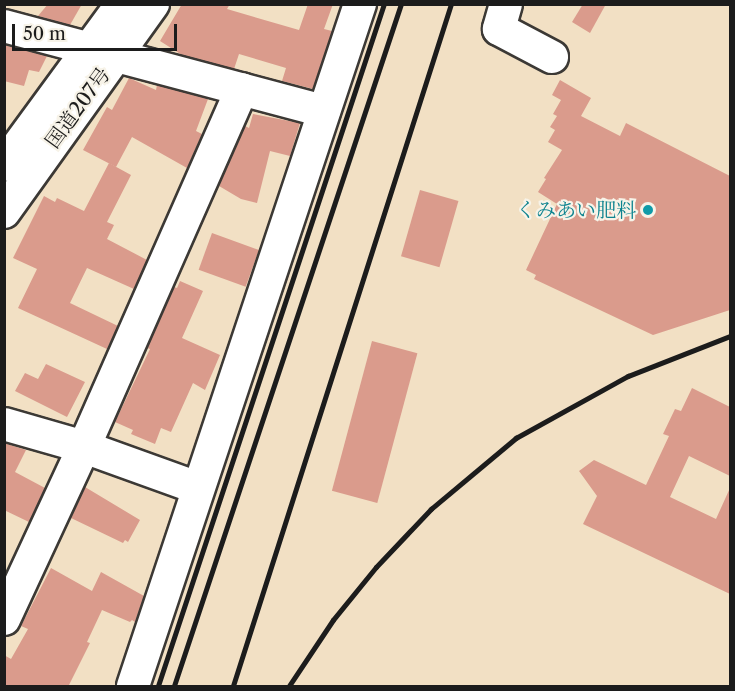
<!DOCTYPE html>
<html>
<head>
<meta charset="utf-8">
<style>
	body { margin:0 }
	#map { position:relative; width:735px; height:691px; overflow:hidden; background:#f2e0c4; font-family:"Libre Caslon Text","Noto Serif JP",serif }
	div>[style] { position:absolute }
	.building>* { inset:0; background:#da9b8c; transform-origin:0 0 }
	.roads { filter:drop-shadow(2px 0 #3c3935) drop-shadow(-2px 0 #3c3935) drop-shadow(0 2px #3c3935) drop-shadow(0 -2px #3c3935) }
	.minor>* { height:32px; margin:-16px; padding:0 16px; transform-origin:16px; border-radius:16px; background:#fff }
	.rail>* { height:4.5px; margin:-2.25px; padding:0 2.25px; transform-origin:2.25px; border-radius:2.25px; background:#1c1c1c }
	.dots>* { width:16px; height:16px; translate:-50% -50%; box-sizing:border-box; border:3px solid #f7f3e8; border-radius:50% }
	span { translate:-50% -50%; white-space:nowrap; text-align:center; line-height:1.15; -webkit-text-stroke:4.5px #f7f3e8; paint-order:stroke }
	.street-label { font-size:20px; color:#1c1c1c }
	.culture-label { font-size:20px; color:#0d838f }
	.right { translate:-100% -50%; text-align:right }
	.frame { position:absolute; inset:0; border:6px solid #1c1c1c; pointer-events:none }
	.scale { position:absolute; left:12px; top:24px; width:165px; height:27px; box-sizing:border-box; border:3px solid #1c1c1c; border-top:0; padding-left:8px; font-size:18px; line-height:21px; white-space:nowrap; color:#1c1c1c; -webkit-text-stroke:4px #f7f3e8; paint-order:stroke }
</style>
</head>
<body>
<div id="map">
	<div class="building">
		<i style="clip-path:polygon(48px 4px,82px 4px,70px 25px,38px 16px)"></i>
		<i style="clip-path:polygon(182px 4px,230px 4px,227px 9px,299px 30px,308px 4px,333px 4px,324px 29px,332px 31px,313px 89px,282px 81px,286px 68px,239px 54px,234px 69px,182px 55px,160px 41px)"></i>
		<i style="clip-path:polygon(583px 4px,606px 4px,590px 33px,572px 22px)"></i>
		<i style="clip-path:polygon(4px 45px,47px 56px,39px 72px,29px 70px,24px 86px,4px 81px)"></i>
		<i style="clip-path:polygon(129px 78px,156px 90px,157px 85px,208px 99px,196px 131px,202px 134px,187px 168px,132px 137px,116px 167px,83px 150px,107px 107px,112px 110px)"></i>
		<i style="clip-path:polygon(560px 80px,591px 98px,581px 116px,620px 136px,626px 123px,730px 176px,730px 310px,653px 335px,534px 279px,536px 275px,526px 270px,557px 204px,538px 192px,546px 179px,544px 178px,562px 150px,548px 142px,555px 130px,550px 127px,557px 116px,553px 114px,561px 100px,552px 95px)"></i>
		<i style="clip-path:polygon(253px 114px,300px 123px,290px 156px,270px 151px,257px 203px,241px 199px,219px 186px,245px 126px,249px 128px)"></i>
		<i style="clip-path:polygon(109px 163px,131px 175px,107px 222px,114px 225px,107px 239px,147px 260px,134px 289px,87px 268px,70px 303px,118px 326px,107px 349px,18px 308px,37px 269px,13px 258px,44px 196px,55px 202px,57px 198px,84px 211px)"></i>
		<i style="left:420px;top:190px;width:40px;height:69px;rotate:16deg"></i>
		<i style="left:212px;top:233px;width:50px;height:39px;rotate:20deg"></i>
		<i style="clip-path:polygon(180px 281px,203px 291px,182px 338px,220px 355px,205px 390px,193px 383px,171px 432px,161px 428px,155px 444px,131px 434px,133px 430px,115px 422px,150px 349px,147px 348px,174px 287px,177px 288px)"></i>
		<i style="left:372px;top:341px;width:47px;height:155px;rotate:15deg"></i>
		<i style="clip-path:polygon(46px 364px,85px 382px,67px 417px,15px 391px,25px 373px,38px 379px)"></i>
		<i style="clip-path:polygon(692px 388px,730px 407px,730px 476px,689px 456px,670px 497px,716px 519px,730px 488px,730px 594px,583px 524px,597px 496px,579px 471px,594px 460px,646px 485px,669px 436px,663px 434px,675px 409px,681px 411px)"></i>
		<i style="clip-path:polygon(4px 443px,26px 450px,15px 472px,45px 488px,29px 522px,4px 510px)"></i>
		<i style="clip-path:polygon(85px 487px,140px 520px,128px 542px,125px 540px,123px 543px,71px 518px)"></i>
		<i style="clip-path:polygon(51px 568px,92px 591px,101px 572px,144px 596px,135px 622px,132px 620px,130px 622px,102px 610px,87px 642px,90px 643px,68px 687px,4px 687px,4px 655px,11px 659px,28px 629px,21px 626px)"></i>
	</div>
	<div class="roads">
		<div class="minor">
			<i style="left:506px;top:4px;width:26px;rotate:106deg"></i>
			<i style="left:499px;top:29px;width:60px;rotate:27.8deg"></i>
			<i style="left:4px;top:26px;width:331px;rotate:14.9deg"></i>
			<i style="left:4px;top:165px;width:200px;rotate:-53.8deg"></i>
			<i style="left:4px;top:212px;width:256px;rotate:-54.4deg"></i>
			<i style="left:4px;top:424px;width:83px;rotate:16deg"></i>
			<i style="left:84px;top:447px;width:121px;rotate:19.8deg"></i>
			<i style="left:4px;top:619px;width:190px;rotate:-65.1deg"></i>
			<i style="left:84px;top:447px;width:391px;rotate:-66.2deg"></i>
			<i style="left:133px;top:686px;width:719px;rotate:-71.59deg"></i>
		</div>
	</div>
	<div class="rail">
		<i style="left:158px;top:686px;width:718px;rotate:-71.67deg"></i>
		<i style="left:174px;top:686px;width:719px;rotate:-71.59deg"></i>
		<i style="left:233px;top:686px;width:716px;rotate:-72.27deg"></i>
		<i style="left:289px;top:686px;width:79px;rotate:-56.3deg"></i>
		<i style="left:333px;top:620px;width:68px;rotate:-50.9deg"></i>
		<i style="left:376px;top:567px;width:80px;rotate:-46.5deg"></i>
		<i style="left:431px;top:509px;width:111px;rotate:-39.9deg"></i>
		<i style="left:516px;top:438px;width:128px;rotate:-29deg"></i>
		<i style="left:628px;top:376px;width:110px;rotate:-21.4deg"></i>
	</div>
	<div class="dots">
		<i style="left:648px;top:210px;background:#0f9aa8"></i>
	</div>
	<div class="street-label">
		<span style="left:78px;top:108px;rotate:-54deg">国道207号</span>
	</div>
	<div class="culture-label">
		<span class="right" style="left:636px;top:210px">くみあい肥料</span>
	</div>
	<div class="frame"></div>
	<div class="scale">50 m</div>
</div>
</body>
</html>
